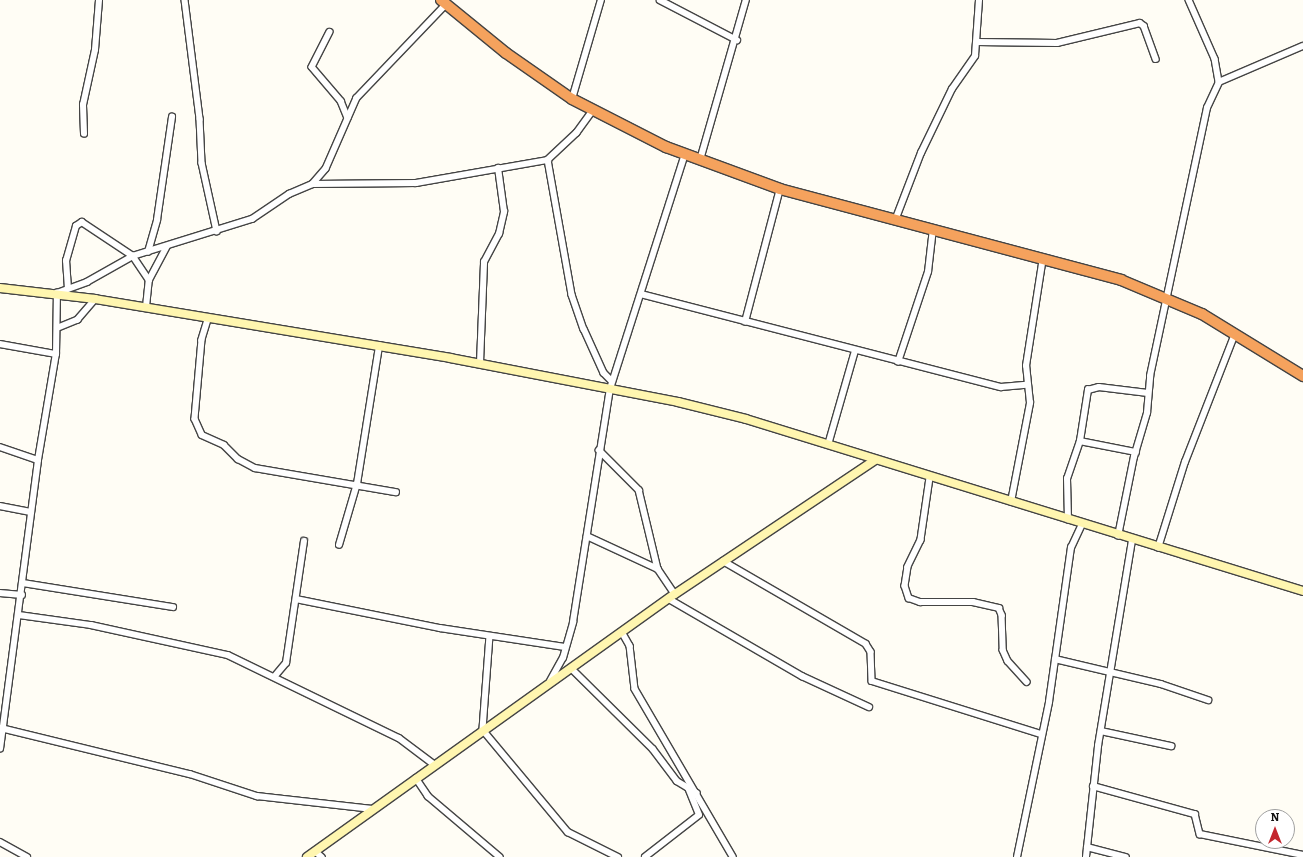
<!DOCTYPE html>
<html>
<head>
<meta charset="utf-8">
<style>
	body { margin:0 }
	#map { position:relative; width:1303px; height:857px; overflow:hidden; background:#fffdf5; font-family:Bitter,serif }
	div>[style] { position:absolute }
	.roads { filter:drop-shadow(1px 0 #444) drop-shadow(-1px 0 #444) drop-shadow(0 1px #444) drop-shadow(0 -1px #444) }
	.street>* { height:5.5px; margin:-2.75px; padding:0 2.75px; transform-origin:2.75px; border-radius:2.75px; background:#fff }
	.secondary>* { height:8px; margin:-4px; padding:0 4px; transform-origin:4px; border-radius:4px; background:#fff6b0 }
	.highway>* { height:10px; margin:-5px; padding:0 5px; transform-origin:5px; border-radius:5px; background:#f5a25d }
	span { translate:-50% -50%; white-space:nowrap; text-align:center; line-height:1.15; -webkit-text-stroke:4px #fff; paint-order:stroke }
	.north { position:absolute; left:1255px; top:809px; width:40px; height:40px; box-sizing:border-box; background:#fff; border:1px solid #a0a0a0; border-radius:50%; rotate:0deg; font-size:11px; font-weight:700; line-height:16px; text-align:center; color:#111 }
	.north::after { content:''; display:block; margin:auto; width:14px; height:18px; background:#c4262e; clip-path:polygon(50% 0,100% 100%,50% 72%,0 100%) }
</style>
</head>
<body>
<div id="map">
	<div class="roads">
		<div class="street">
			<i style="left:185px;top:0;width:120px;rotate:82.8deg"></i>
			<i style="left:200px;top:119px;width:44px;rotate:87.4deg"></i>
			<i style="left:202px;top:163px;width:70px;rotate:77.6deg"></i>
			<i style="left:660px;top:0;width:87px;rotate:27.5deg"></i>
			<i style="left:1189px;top:0;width:64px;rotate:66.2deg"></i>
			<i style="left:1215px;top:59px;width:23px;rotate:80deg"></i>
			<i style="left:446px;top:5px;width:129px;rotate:133.7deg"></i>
			<i style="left:357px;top:98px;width:77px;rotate:113.6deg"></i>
			<i style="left:326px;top:169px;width:20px;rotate:131deg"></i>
			<i style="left:313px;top:184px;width:103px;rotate:-0.6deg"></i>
			<i style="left:416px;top:183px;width:134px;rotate:-9.9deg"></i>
			<i style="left:330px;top:32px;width:39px;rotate:117deg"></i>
			<i style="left:312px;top:67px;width:45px;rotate:49.5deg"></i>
			<i style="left:341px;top:101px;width:18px;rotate:68deg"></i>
			<i style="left:977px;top:42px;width:80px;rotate:0.7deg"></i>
			<i style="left:1057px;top:43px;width:85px;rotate:-13.5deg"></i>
			<i style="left:1140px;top:23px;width:5px;rotate:37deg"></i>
			<i style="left:1144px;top:26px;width:35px;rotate:70deg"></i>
			<i style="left:572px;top:99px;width:103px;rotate:-73.7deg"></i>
			<i style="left:593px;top:111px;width:27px;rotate:126deg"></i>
			<i style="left:577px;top:133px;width:40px;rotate:137deg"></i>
			<i style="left:548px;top:160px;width:137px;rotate:79.9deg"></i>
			<i style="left:572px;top:295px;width:36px;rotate:71deg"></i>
			<i style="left:584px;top:329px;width:48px;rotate:65.6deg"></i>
			<i style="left:604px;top:373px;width:11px;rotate:45deg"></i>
			<i style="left:84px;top:134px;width:29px;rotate:-92deg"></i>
			<i style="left:83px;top:105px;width:56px;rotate:-77.7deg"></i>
			<i style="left:95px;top:50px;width:50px;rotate:-85.4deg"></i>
			<i style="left:700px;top:160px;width:166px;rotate:-74deg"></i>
			<i style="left:896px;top:218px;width:70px;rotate:-69deg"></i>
			<i style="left:921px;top:153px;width:71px;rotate:-64.2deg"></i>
			<i style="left:952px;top:89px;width:40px;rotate:-55.1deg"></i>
			<i style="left:975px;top:56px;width:56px;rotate:-85.9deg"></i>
			<i style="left:148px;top:252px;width:33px;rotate:-74deg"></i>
			<i style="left:157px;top:220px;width:104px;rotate:-81.7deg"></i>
			<i style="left:68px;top:289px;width:28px;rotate:-94deg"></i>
			<i style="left:66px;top:261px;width:36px;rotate:-74deg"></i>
			<i style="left:76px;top:226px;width:7px;rotate:-34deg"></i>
			<i style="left:82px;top:222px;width:61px;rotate:33.7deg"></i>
			<i style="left:133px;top:256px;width:29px;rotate:56deg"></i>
			<i style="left:641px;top:294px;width:372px;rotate:14.5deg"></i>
			<i style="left:1001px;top:387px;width:25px;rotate:-5deg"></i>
			<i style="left:146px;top:307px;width:27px;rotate:-84deg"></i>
			<i style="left:149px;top:280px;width:38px;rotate:-62deg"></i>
			<i style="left:208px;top:320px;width:21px;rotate:107deg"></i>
			<i style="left:202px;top:340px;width:79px;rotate:95.1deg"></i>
			<i style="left:195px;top:419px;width:17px;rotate:66deg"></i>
			<i style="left:202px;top:435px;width:24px;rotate:24deg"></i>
			<i style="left:224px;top:445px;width:20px;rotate:45deg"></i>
			<i style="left:238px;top:459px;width:19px;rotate:28deg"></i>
			<i style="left:255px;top:468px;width:143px;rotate:9.7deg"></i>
			<i style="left:745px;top:322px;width:138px;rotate:-75.3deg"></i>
			<i style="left:57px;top:328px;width:22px;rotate:-22deg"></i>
			<i style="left:77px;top:320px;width:28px;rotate:-49deg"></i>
			<i style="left:0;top:344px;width:57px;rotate:10.1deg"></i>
			<i style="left:898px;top:362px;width:95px;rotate:-71.6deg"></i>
			<i style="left:928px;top:272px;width:43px;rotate:-83.4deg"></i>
			<i style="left:480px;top:363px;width:101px;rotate:-87.7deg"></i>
			<i style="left:484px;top:262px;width:32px;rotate:-62deg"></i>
			<i style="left:499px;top:234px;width:23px;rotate:-77deg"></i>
			<i style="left:504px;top:212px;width:44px;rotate:-97.8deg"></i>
			<i style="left:1080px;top:441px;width:57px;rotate:11.1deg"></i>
			<i style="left:828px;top:445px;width:98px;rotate:-74deg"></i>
			<i style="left:0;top:447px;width:40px;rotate:18.9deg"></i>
			<i style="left:599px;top:450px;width:57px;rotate:45deg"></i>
			<i style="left:639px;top:490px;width:81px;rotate:76.5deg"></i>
			<i style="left:930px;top:478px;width:63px;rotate:98.3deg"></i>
			<i style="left:921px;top:540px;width:30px;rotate:116deg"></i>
			<i style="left:908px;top:567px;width:19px;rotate:99deg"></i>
			<i style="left:905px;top:586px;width:13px;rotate:72deg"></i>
			<i style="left:909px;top:598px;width:12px;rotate:20deg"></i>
			<i style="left:920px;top:602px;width:53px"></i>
			<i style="left:973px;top:602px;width:27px;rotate:13deg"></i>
			<i style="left:999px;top:608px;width:8px;rotate:67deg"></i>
			<i style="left:1002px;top:615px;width:35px;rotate:88deg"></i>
			<i style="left:1003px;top:650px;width:12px;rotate:66deg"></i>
			<i style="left:1008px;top:661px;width:28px;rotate:48deg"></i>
			<i style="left:1011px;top:502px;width:101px;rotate:-79.1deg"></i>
			<i style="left:1030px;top:403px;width:37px;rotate:-96deg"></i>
			<i style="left:1026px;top:366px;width:109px;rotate:-81.1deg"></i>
			<i style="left:0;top:506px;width:31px;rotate:11deg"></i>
			<i style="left:1068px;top:520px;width:41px;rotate:-91.4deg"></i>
			<i style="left:1067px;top:479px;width:40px;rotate:-71.1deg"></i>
			<i style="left:1080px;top:441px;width:52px;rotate:-81.1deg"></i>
			<i style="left:1088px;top:390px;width:11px;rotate:-15deg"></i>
			<i style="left:1099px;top:387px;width:49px;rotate:7deg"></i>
			<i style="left:587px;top:536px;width:78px;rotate:24.9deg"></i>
			<i style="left:658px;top:569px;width:30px;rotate:56deg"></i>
			<i style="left:1118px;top:536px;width:81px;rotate:-78.6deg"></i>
			<i style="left:1134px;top:457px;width:46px;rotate:-73.5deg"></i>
			<i style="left:1147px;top:413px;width:37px;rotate:-85deg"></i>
			<i style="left:1150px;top:376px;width:274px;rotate:-78deg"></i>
			<i style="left:1207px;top:108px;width:29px;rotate:-65deg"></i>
			<i style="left:1219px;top:82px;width:91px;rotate:-23.2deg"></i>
			<i style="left:339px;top:545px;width:64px;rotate:-73.6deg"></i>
			<i style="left:357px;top:484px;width:140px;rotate:-80.9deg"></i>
			<i style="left:1158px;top:548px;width:90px;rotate:-72.6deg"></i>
			<i style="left:1185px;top:462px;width:137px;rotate:-68.7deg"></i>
			<i style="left:723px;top:561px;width:165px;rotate:30.1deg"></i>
			<i style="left:866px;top:644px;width:9px;rotate:58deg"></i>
			<i style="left:871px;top:652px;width:29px;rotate:88deg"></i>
			<i style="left:872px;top:681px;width:177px;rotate:17.4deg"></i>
			<i style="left:23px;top:583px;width:152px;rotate:9.1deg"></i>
			<i style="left:0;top:593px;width:22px;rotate:5deg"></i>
			<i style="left:296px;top:599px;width:147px;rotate:11.4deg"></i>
			<i style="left:440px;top:628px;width:126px;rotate:8.6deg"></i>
			<i style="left:669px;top:599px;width:154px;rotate:30.1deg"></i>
			<i style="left:802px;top:676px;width:74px;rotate:24.8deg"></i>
			<i style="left:19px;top:615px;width:73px;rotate:7.9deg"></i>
			<i style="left:91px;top:625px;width:140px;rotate:12.4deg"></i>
			<i style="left:228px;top:655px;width:190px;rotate:25.9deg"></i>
			<i style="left:399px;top:738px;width:45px;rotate:36.9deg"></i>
			<i style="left:622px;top:632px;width:16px;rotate:60deg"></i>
			<i style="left:630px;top:646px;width:43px;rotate:83.4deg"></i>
			<i style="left:635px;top:689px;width:194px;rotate:59.7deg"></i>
			<i style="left:490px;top:636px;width:94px;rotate:94.3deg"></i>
			<i style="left:483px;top:730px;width:133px;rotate:50.2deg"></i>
			<i style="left:568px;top:832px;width:56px;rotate:26.6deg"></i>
			<i style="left:1055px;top:659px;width:109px;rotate:13.3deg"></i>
			<i style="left:1161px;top:684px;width:50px;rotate:18.8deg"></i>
			<i style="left:571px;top:668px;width:115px;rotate:44.6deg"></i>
			<i style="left:653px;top:749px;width:40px;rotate:53deg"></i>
			<i style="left:677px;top:781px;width:23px;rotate:31deg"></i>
			<i style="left:275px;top:676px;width:17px;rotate:-50deg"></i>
			<i style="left:286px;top:663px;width:123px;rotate:-81.6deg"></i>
			<i style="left:550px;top:681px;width:26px;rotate:-61deg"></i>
			<i style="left:563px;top:658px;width:37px;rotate:-74deg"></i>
			<i style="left:573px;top:622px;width:236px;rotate:-81deg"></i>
			<i style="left:610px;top:389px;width:247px;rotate:-72.3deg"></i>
			<i style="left:1px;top:728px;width:195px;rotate:13.7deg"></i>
			<i style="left:190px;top:774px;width:71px;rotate:18.2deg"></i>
			<i style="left:257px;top:796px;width:116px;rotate:6.4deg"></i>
			<i style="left:1101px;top:731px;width:72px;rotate:12.1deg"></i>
			<i style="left:0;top:749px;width:291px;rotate:-82.5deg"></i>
			<i style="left:38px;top:460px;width:108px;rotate:-80.4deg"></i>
			<i style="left:56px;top:354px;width:61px;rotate:-89.1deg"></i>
			<i style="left:57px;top:293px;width:32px;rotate:-20deg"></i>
			<i style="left:87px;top:282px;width:53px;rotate:-29.5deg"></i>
			<i style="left:133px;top:256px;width:125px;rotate:-17.3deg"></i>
			<i style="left:252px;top:219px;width:45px;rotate:-34deg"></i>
			<i style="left:289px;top:194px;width:26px;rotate:-23deg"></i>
			<i style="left:416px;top:778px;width:22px;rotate:56deg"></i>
			<i style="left:428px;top:796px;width:94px;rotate:40.3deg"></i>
			<i style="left:1093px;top:786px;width:106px;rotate:15.4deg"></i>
			<i style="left:1195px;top:814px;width:21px;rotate:76deg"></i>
			<i style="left:1200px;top:834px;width:105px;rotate:11.5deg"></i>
			<i style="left:0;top:842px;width:31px;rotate:29deg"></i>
			<i style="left:1087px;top:847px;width:40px;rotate:14.4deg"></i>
			<i style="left:315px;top:851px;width:9px;rotate:41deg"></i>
			<i style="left:645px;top:857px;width:68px;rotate:-37.9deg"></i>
			<i style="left:699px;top:815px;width:29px;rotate:-112deg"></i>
			<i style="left:1017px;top:857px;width:158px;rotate:-78.3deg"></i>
			<i style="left:1049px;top:702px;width:156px;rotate:-81.9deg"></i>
			<i style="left:1071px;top:548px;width:26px;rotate:-65deg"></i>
			<i style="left:1086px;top:857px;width:112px;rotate:-83.8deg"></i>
			<i style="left:1098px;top:746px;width:208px;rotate:-80.6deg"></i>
		</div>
		<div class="secondary">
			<i style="left:0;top:288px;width:96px;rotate:6.6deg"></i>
			<i style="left:95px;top:299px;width:360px;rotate:9.4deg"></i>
			<i style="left:450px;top:358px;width:232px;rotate:10.9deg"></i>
			<i style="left:678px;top:402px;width:70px;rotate:14deg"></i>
			<i style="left:746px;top:419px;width:583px;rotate:17.16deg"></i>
			<i style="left:307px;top:857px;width:452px;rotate:-35.6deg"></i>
			<i style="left:675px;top:594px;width:241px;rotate:-33.8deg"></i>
		</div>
		<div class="highway">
			<i style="left:441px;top:0;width:84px;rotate:39.2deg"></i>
			<i style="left:506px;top:53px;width:80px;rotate:34.9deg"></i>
			<i style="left:572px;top:99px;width:106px;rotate:27.1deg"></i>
			<i style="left:666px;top:147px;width:121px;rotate:20.2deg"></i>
			<i style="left:780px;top:189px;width:353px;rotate:14.9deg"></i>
			<i style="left:1121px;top:280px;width:88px;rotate:22.8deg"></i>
			<i style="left:1202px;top:314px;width:119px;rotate:31.5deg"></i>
		</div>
	</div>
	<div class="north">N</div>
</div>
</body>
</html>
